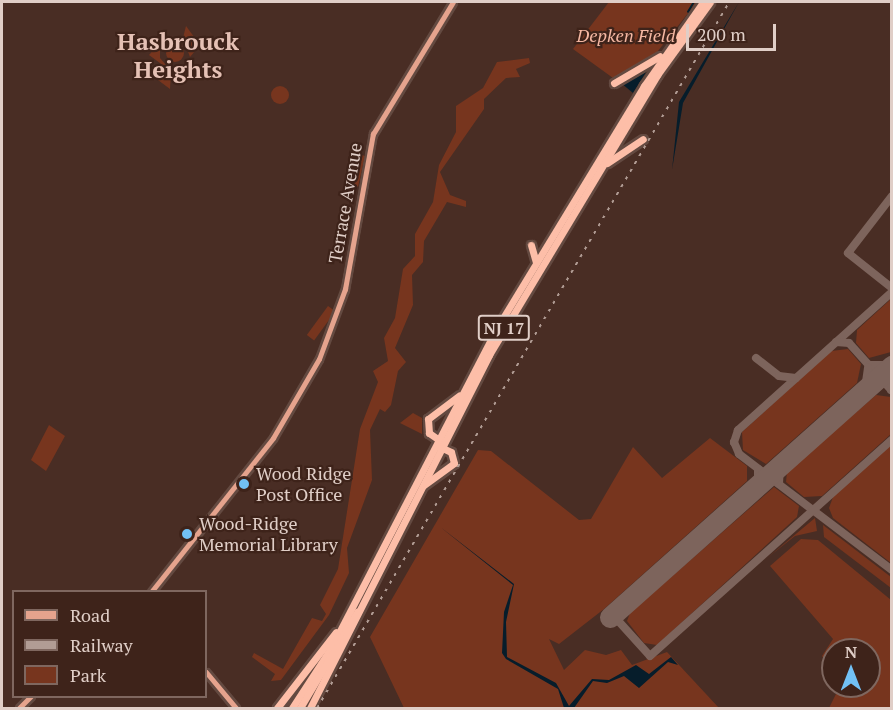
<!DOCTYPE html>
<html>
<head>
<meta charset="utf-8">
<style>
	body { margin:0 }
	#map { position:relative; width:893px; height:710px; overflow:hidden; background:#492d24; font-family:"PT Serif",serif }
	div>[style] { position:absolute }
	.green>* { inset:0; background:#77351e; transform-origin:0 0 }
	.round { border-radius:50% }
	.water>* { inset:0; background:#061d2b }
	.stream>* { height:1.5px; margin:-0.75px; padding:0 0.75px; transform-origin:0.75px; border-radius:0.75px; background:#061d2b }
	.taxiway>* { height:8px; margin:-4px; padding:0 4px; transform-origin:4px; border-radius:4px; background:#7d645c }
	.runway>* { height:21px; margin:-10.5px; padding:0 10.5px; transform-origin:10.5px; border-radius:10.5px; background:#7d645c }
	.roads { filter:drop-shadow(2px 0 #644a41) drop-shadow(-2px 0 #644a41) drop-shadow(0 2px #644a41) drop-shadow(0 -2px #644a41) }
	.major>* { height:5px; margin:-2.5px; padding:0 2.5px; transform-origin:2.5px; border-radius:2.5px; background:#e5a38d }
	.highway>* { height:7px; margin:-3.5px; padding:0 3.5px; transform-origin:3.5px; border-radius:3.5px; background:#fdbea8 }
	.rail>* { height:1.5px; margin-top:-0.75px; transform-origin:0; background:repeating-linear-gradient(90deg,#b19c94 0 3px,transparent 0 9px) }
	.dots>* { width:16px; height:16px; translate:-50% -50%; box-sizing:border-box; border:3px solid #3e231a; border-radius:50% }
	span { translate:-50% -50%; white-space:nowrap; text-align:center; line-height:1.15; -webkit-text-stroke:4.5px #3e231a; paint-order:stroke }
	.shield-label span { padding:2px 4px; background:#3e231a; border:2px solid; border-radius:4px; -webkit-text-stroke-width:0 }
	.shield-label { font-size:16px; color:#e0cec7; font-weight:700 }
	.park-label { font-size:18px; color:#f5b7a2; font-style:italic }
	.street-label { font-size:18px; color:#e0cec7 }
	.poi-label { font-size:18px; color:#e0cec7 }
	.left { translate:0 -50%; text-align:left }
	.district-label { font-size:24px; color:#e5c1b5; font-weight:700 }
	.frame { position:absolute; inset:0; border:3px solid #e0cec7; pointer-events:none }
	.legend { position:absolute; left:12px; top:590px; width:195px; height:108px; box-sizing:border-box; background:#3e231a; border:2px solid #7f675f; margin:0; padding:8px 10px; list-style:none; font-size:18px; color:#e0cec7 }
	.legend li { display:flex; align-items:center; gap:12px; height:30px }
	.legend b { width:30px; border:2px solid #7f675f }
	.north { position:absolute; left:821px; top:638px; width:60px; height:60px; box-sizing:border-box; background:#3e231a; border:2px solid #7f675f; border-radius:50%; rotate:0deg; font-size:16px; font-weight:700; line-height:24px; text-align:center; color:#e0cec7 }
	.north::after { content:''; display:block; margin:auto; width:21px; height:27px; background:#72c1f5; clip-path:polygon(50% 0,100% 100%,50% 72%,0 100%) }
	.scale { position:absolute; left:686px; top:24px; width:90px; height:27px; box-sizing:border-box; border:3px solid #e0cec7; border-top:0; padding-left:8px; font-size:18px; line-height:21px; white-space:nowrap; color:#e0cec7; -webkit-text-stroke:4px #3e231a; paint-order:stroke }
</style>
</head>
<body>
<div id="map">
	<div class="green">
		<i style="clip-path:polygon(609px 2px,697px 2px,650px 61px,613px 78px,573px 49px)"></i>
		<i style="clip-path:polygon(186px 26px,200px 45px,190px 57px,183px 38px)"></i>
		<i style="clip-path:polygon(160px 43px,160px 58px,171px 71px,170px 89px,158px 80px,164px 66px,149px 55px)"></i>
		<i class="round" style="left:166px;top:44px;width:18px;height:18px"></i>
		<i style="clip-path:polygon(529px 58px,530px 63px,516px 69px,520px 77px,506px 78px,484px 99px,484px 109px,440px 172px,450px 195px,466px 201px,466px 207px,447px 202px,424px 241px,423px 262px,412px 275px,413px 305px,395px 348px,406px 362px,398px 371px,391px 405px,385px 412px,380px 409px,370px 430px,372px 480px,347px 548px,349px 573px,329px 615px,281px 680px,271px 681px,275px 674px,252px 657px,254px 653px,283px 669px,312px 618px,322px 621px,326px 614px,320px 605px,338px 569px,360px 429px,378px 382px,373px 371px,388px 361px,384px 338px,395px 318px,403px 269px,415px 256px,415px 234px,433px 202px,439px 165px,456px 132px,456px 106px,483px 88px,497px 62px)"></i>
		<i class="round" style="left:271px;top:86px;width:18px;height:18px"></i>
		<i style="clip-path:polygon(362px 155px,365px 156px,358px 187px,349px 178px)"></i>
		<i style="clip-path:polygon(891px 299px,891px 352px,869px 358px,856px 343px,857px 330px)"></i>
		<i style="left:328px;top:306px;width:9px;height:36px;rotate:36deg"></i>
		<i style="clip-path:polygon(848px 349px,861px 364px,857px 383px,766px 464px,743px 450px,742px 432px,831px 351px)"></i>
		<i style="clip-path:polygon(876px 395px,891px 397px,891px 434px,822px 496px,804px 497px,786px 482px,787px 472px)"></i>
		<i style="clip-path:polygon(413px 413px,422px 418px,422px 434px,400px 423px)"></i>
		<i style="clip-path:polygon(49px 425px,65px 436px,46px 471px,31px 460px)"></i>
		<i style="clip-path:polygon(710px 438px,747px 466px,747px 481px,604px 609px,559px 644px,549px 639px,564px 670px,585px 650px,606px 655px,621px 650px,632px 665px,667px 652px,719px 708px,404px 708px,370px 637px,478px 450px,491px 451px,579px 520px,591px 519px,633px 447px,662px 478px)"></i>
		<i style="clip-path:polygon(891px 444px,891px 563px,833px 518px,829px 508px,833px 497px)"></i>
		<i style="clip-path:polygon(774px 487px,799px 506px,797px 517px,657px 645px,644px 643px,627px 621px,630px 613px)"></i>
		<i style="clip-path:polygon(815px 518px,817px 531px,795px 536px,767px 558px)"></i>
		<i style="clip-path:polygon(823px 525px,891px 577px,891px 588px,824px 537px)"></i>
		<i style="clip-path:polygon(801px 539px,818px 540px,891px 600px,891px 708px,829px 708px,840px 686px,869px 686px,869px 650px,833px 650px,833px 673px,822px 656px,833px 639px,770px 566px)"></i>
	</div>
	<div class="water">
		<i style="clip-path:polygon(739px 2px,683px 103px,672px 170px,679px 102px)"></i>
		<i style="clip-path:polygon(648px 69px,633px 93px,621px 83px,623px 79px)"></i>
		<i style="clip-path:polygon(439px 526px,514px 584px,506px 622px,507px 657px,556px 683px,569px 706px,592px 679px,609px 680px,636px 665px,649px 674px,671px 657px,678px 665px,668px 662px,639px 688px,624px 676px,607px 683px,593px 681px,574px 708px,564px 708px,558px 689px,506px 659px,502px 653px,504px 612px,513px 585px)"></i>
	</div>
	<div class="stream">
		<i style="left:688px;top:12px;width:12px;rotate:-59deg"></i>
	</div>
	<div class="taxiway">
		<i style="left:892px;top:196px;width:72px;rotate:127.7deg"></i>
		<i style="left:848px;top:253px;width:56px;rotate:38.5deg"></i>
		<i style="left:892px;top:292px;width:207px;rotate:138.1deg"></i>
		<i style="left:738px;top:430px;width:13px;rotate:108deg"></i>
		<i style="left:734px;top:442px;width:13px;rotate:67deg"></i>
		<i style="left:739px;top:454px;width:192px;rotate:37.2deg"></i>
		<i style="left:836px;top:342px;width:13px;rotate:4deg"></i>
		<i style="left:849px;top:343px;width:64px;rotate:48.1deg"></i>
		<i style="left:756px;top:358px;width:29px;rotate:38deg"></i>
		<i style="left:779px;top:376px;width:17px;rotate:7deg"></i>
		<i style="left:870px;top:365px;width:22px"></i>
		<i style="left:865px;top:389px;width:22px;rotate:-82deg"></i>
		<i style="left:891px;top:390px;width:23px;rotate:-88deg"></i>
		<i style="left:758px;top:469px;width:16px;rotate:90deg"></i>
		<i style="left:779px;top:484px;width:18px;rotate:-87deg"></i>
		<i style="left:613px;top:615px;width:55px;rotate:47.9deg"></i>
		<i style="left:650px;top:656px;width:324px;rotate:-41.8deg"></i>
	</div>
	<div class="runway">
		<i style="left:610px;top:617px;width:378px;rotate:-41.7deg"></i>
	</div>
	<div class="roads">
		<div class="major">
			<i style="left:151px;top:592px;width:196px;rotate:-51.6deg"></i>
			<i style="left:273px;top:438px;width:91px;rotate:-59.8deg"></i>
			<i style="left:319px;top:359px;width:75px;rotate:-69.6deg"></i>
			<i style="left:345px;top:289px;width:158px;rotate:-79.8deg"></i>
			<i style="left:373px;top:134px;width:154px;rotate:-58.8deg"></i>
			<i style="left:206px;top:672px;width:47px;rotate:50.2deg"></i>
			<i style="left:19px;top:708px;width:17px;rotate:-45deg"></i>
		</div>
		<div class="highway">
			<i style="left:614px;top:83px;width:53px;rotate:-30.4deg"></i>
			<i style="left:607px;top:163px;width:43px;rotate:-33.7deg"></i>
			<i style="left:531px;top:245px;width:18px;rotate:74deg"></i>
			<i style="left:442px;top:442px;width:16px;rotate:-145deg"></i>
			<i style="left:429px;top:433px;width:14px;rotate:-94deg"></i>
			<i style="left:428px;top:419px;width:39px;rotate:-37deg"></i>
			<i style="left:424px;top:485px;width:37px;rotate:-36deg"></i>
			<i style="left:454px;top:463px;width:11px;rotate:-105deg"></i>
			<i style="left:451px;top:452px;width:14px;rotate:-155deg"></i>
			<i style="left:277px;top:708px;width:96px;rotate:-52.2deg"></i>
			<i style="left:292px;top:708px;width:72px;rotate:-57deg"></i>
			<i style="left:331px;top:648px;width:357px;rotate:-62.6deg"></i>
			<i style="left:495px;top:331px;width:287px;rotate:-58.7deg"></i>
			<i style="left:644px;top:86px;width:103px;rotate:-54.9deg"></i>
			<i style="left:300px;top:708px;width:112px;rotate:-59.3deg"></i>
			<i style="left:310px;top:708px;width:396px;rotate:-63.1deg"></i>
			<i style="left:489px;top:355px;width:327px;rotate:-59deg"></i>
			<i style="left:657px;top:75px;width:90px;rotate:-54deg"></i>
		</div>
	</div>
	<div class="rail">
		<i style="left:317px;top:708px;width:817px;rotate:-59.73deg"></i>
	</div>
	<div class="dots">
		<i style="left:244px;top:484px;background:#72c1f5"></i>
		<i style="left:187px;top:534px;background:#72c1f5"></i>
	</div>
	<div class="shield-label">
		<span style="left:504px;top:328px">NJ 17</span>
	</div>
	<div class="park-label">
		<span style="left:626px;top:35px">Depken Field</span>
	</div>
	<div class="street-label">
		<span style="left:345px;top:203px;rotate:-80deg">Terrace Avenue</span>
	</div>
	<div class="poi-label">
		<span class="left" style="left:256px;top:484px">Wood Ridge<br>Post Office</span>
		<span class="left" style="left:199px;top:534px">Wood-Ridge<br>Memorial Library</span>
	</div>
	<div class="district-label">
		<span style="left:178px;top:56px">Hasbrouck<br>Heights</span>
	</div>
	<div class="frame"></div>
	<ul class="legend">
	<li><b style="height:8px;background:#e5a38d"></b>Road</li>
	<li><b style="height:8px;background:#b19c94"></b>Railway</li>
	<li><b style="height:16px;background:#77351e"></b>Park</li>
	</ul>
	<div class="north">N</div>
	<div class="scale">200 m</div>
</div>
</body>
</html>
